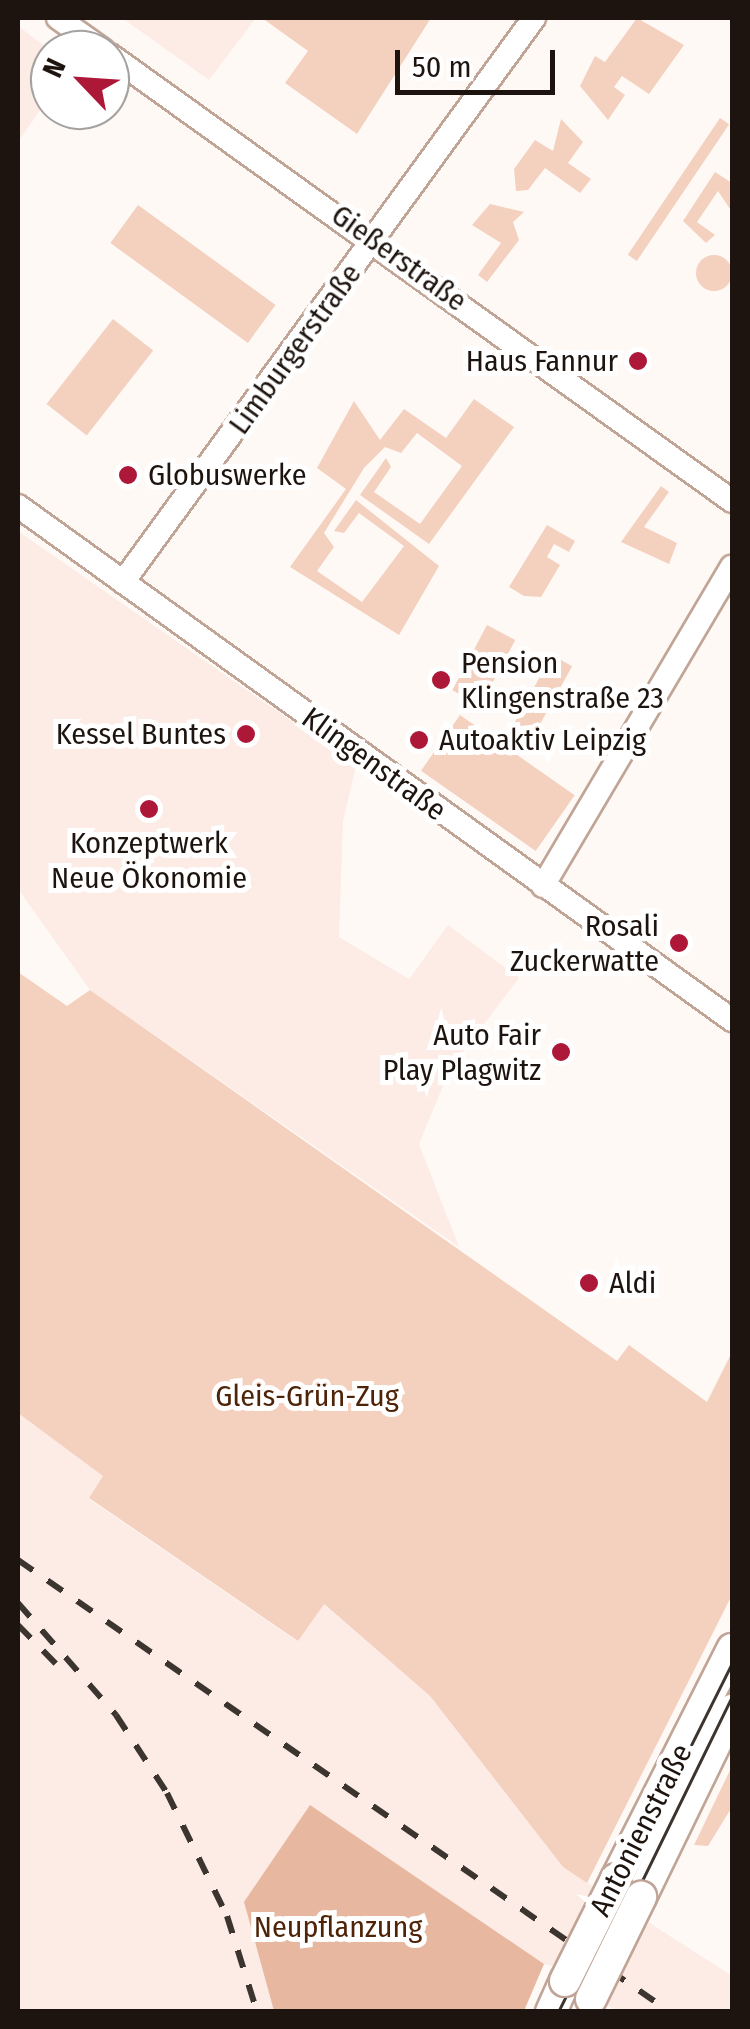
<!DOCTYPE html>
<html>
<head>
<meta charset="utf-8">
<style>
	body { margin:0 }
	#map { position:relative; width:750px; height:2029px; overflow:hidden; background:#fff9f6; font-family:"Fira Sans Condensed",sans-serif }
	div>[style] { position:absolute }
	.built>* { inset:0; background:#fcece5 }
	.green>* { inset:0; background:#f4d0bf; transform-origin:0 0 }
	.round { border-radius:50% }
	.forest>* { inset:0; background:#e7b79f }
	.roads { filter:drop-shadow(2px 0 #c0a597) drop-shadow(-2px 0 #c0a597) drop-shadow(0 2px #c0a597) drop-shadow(0 -2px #c0a597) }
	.minor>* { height:22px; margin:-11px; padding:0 11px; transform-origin:11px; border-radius:11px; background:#fff }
	.major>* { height:30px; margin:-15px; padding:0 15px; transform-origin:15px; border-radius:15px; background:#fff }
	.tram>* { height:2.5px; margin:-1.25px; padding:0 1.25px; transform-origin:1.25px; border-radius:1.25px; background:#3c342f }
	.rail>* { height:6px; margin-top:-3px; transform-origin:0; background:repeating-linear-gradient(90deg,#3c342f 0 18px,transparent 0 36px) }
	.bridges { filter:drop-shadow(2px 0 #c0a597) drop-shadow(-2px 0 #c0a597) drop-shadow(0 2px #c0a597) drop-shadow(0 -2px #c0a597) }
	.major-bridge>* { height:30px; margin:-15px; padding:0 15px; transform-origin:15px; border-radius:15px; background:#fff }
	.dots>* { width:28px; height:28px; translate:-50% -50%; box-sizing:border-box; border:5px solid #fff; border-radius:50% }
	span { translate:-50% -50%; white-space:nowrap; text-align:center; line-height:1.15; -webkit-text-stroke:10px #fff; paint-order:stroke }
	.street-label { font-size:30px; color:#1d140f }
	.poi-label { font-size:30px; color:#1d140f }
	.right { translate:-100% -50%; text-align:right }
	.left { translate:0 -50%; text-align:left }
	.park-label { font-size:30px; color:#4f2308 }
	.frame { position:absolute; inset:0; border:20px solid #1d140f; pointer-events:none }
	.north { position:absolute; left:30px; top:30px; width:100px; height:100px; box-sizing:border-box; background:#fff; border:2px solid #a5a19f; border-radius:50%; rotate:295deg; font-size:28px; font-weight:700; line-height:40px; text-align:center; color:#1d140f }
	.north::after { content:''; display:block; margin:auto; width:35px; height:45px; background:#ad1839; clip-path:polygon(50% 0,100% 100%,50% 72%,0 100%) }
	.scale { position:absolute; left:395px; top:50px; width:160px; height:45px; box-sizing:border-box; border:5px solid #1d140f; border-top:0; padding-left:12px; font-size:30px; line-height:35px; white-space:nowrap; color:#1d140f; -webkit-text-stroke:8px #fff; paint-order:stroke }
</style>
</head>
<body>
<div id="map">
	<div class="built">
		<i style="clip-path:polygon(122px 18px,256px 18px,209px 80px)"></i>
		<i style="clip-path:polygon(18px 26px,50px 50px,50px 96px,18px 142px)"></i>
		<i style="clip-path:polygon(18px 531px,356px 766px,343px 821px,339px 937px,409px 979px,448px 925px,519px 978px,450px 1069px,419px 1144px,459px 1247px,90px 990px,18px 889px)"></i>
		<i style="clip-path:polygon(18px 1413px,104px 1476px,89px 1499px,297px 1641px,323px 1604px,430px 1696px,563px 1867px,732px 1976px,732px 2011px,615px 2011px,557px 1967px,244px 1902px,274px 2011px,18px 2011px)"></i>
	</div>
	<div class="green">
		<i style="clip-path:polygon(262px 18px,431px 18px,357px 134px,285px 83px,308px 51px)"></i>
		<i style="clip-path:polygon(637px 18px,684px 45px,649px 94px,622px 76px,614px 87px,625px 95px,608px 120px,580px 86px,595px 56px,605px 62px)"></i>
		<i style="left:720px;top:118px;width:11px;height:165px;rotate:34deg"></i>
		<i style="clip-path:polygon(561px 119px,583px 142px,568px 163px,591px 179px,580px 193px,545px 168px,528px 190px,516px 191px,514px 169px,535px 140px,553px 151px)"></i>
		<i style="clip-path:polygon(715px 172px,732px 183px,732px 212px,718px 191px,697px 222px,715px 235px,706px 243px,683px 221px)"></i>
		<i style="clip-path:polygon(490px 204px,524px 212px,513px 222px,519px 240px,487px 282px,478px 275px,501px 243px,472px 225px)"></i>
		<i style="left:138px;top:205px;width:170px;height:47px;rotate:36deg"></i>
		<i class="round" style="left:696px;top:255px;width:36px;height:36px"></i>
		<i style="left:113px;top:319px;width:51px;height:108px;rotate:38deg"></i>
		<i style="clip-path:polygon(474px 399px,514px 427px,429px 544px,360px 495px,386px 458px,391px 467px,374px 492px,420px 524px,462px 466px,417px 433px,401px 453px,385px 447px,364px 468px,324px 533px,334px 547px,317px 571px,362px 602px,404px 546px,359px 513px,344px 533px,334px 531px,356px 500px,439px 566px,399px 635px,290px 567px,346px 489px,317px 468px,354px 401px,380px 440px,404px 409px,446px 438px)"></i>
		<i style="clip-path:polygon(661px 486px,669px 492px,644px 527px,677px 543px,669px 564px,621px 542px)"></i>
		<i style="clip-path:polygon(547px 525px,575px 541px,569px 552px,554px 544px,547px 557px,560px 565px,541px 597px,524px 596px,509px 587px)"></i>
		<i style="left:487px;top:625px;width:32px;height:74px;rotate:28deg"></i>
		<i style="left:552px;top:655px;width:23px;height:77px;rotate:29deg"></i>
		<i style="left:460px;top:715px;width:140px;height:68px;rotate:35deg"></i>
		<i style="clip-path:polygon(18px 972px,67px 1006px,90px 990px,617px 1361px,629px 1345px,707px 1402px,732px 1352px,732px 1595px,587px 1883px,563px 1867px,430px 1696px,324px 1604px,298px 1641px,89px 1498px,103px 1476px,18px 1413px)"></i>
		<i style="clip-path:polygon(732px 1766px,732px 1807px,708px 1846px,694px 1845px)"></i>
	</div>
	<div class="forest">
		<i style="clip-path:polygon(310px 1805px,544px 1964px,524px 2011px,274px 2011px,244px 1902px)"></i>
	</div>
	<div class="roads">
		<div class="minor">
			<i style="left:58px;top:18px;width:55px;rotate:35.4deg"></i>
			<i style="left:110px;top:55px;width:765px;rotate:35.64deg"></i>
			<i style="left:18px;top:506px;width:880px;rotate:35.75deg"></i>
			<i style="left:123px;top:582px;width:698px;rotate:-53.92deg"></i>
			<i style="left:543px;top:886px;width:371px;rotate:-59.4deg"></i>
		</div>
		<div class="major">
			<i style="left:616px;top:1879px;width:258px;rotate:-63.2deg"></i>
			<i style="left:641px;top:1897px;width:208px;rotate:-64.1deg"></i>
			<i style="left:551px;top:2012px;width:34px;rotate:-66deg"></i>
		</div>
	</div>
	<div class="tram">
		<i style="left:558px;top:2012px;width:390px;rotate:-63.5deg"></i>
		<i style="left:578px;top:2012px;width:352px;rotate:-64deg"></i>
	</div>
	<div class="rail">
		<i style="left:18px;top:1560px;width:793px;rotate:34.73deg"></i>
		<i style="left:18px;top:1603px;width:149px;rotate:48.8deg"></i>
		<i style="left:116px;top:1715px;width:93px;rotate:56.8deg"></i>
		<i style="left:167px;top:1793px;width:137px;rotate:64deg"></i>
		<i style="left:227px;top:1916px;width:101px;rotate:72.6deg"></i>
		<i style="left:18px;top:1625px;width:54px;rotate:45.7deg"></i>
	</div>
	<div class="bridges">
		<div class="major-bridge">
			<i style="left:565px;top:1981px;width:114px;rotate:-63.4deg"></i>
			<i style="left:591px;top:1999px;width:114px;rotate:-63.9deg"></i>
		</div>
	</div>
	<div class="dots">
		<i style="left:638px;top:361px;background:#ad1839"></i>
		<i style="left:128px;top:475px;background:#ad1839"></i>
		<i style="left:441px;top:680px;background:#ad1839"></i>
		<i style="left:246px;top:734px;background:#ad1839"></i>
		<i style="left:419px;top:740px;background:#ad1839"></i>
		<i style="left:149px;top:809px;background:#ad1839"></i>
		<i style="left:679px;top:943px;background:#ad1839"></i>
		<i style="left:561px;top:1052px;background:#ad1839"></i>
		<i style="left:589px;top:1283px;background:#ad1839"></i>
	</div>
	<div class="street-label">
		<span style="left:399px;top:258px;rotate:36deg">Gießerstraße</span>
		<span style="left:295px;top:349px;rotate:-54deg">Limburgerstraße</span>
		<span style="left:374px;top:764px;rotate:36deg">Klingenstraße</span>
		<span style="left:641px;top:1830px;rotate:-63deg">Antonienstraße</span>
	</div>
	<div class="poi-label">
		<span class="right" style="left:618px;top:361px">Haus Fannur</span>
		<span class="left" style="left:148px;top:475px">Globuswerke</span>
		<span class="left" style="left:461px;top:680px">Pension<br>Klingenstraße 23</span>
		<span class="right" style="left:226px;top:734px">Kessel Buntes</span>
		<span class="left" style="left:439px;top:740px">Autoaktiv Leipzig</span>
		<span style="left:149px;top:860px">Konzeptwerk<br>Neue Ökonomie</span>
		<span class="right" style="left:659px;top:943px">Rosali<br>Zuckerwatte</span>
		<span class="right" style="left:541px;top:1052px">Auto Fair<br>Play Plagwitz</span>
		<span class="left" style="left:609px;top:1283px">Aldi</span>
	</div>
	<div class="park-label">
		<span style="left:307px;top:1396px">Gleis-Grün-Zug</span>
		<span style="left:338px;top:1927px">Neupflanzung</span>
	</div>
	<div class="frame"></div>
	<div class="north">N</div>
	<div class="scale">50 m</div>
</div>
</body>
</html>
